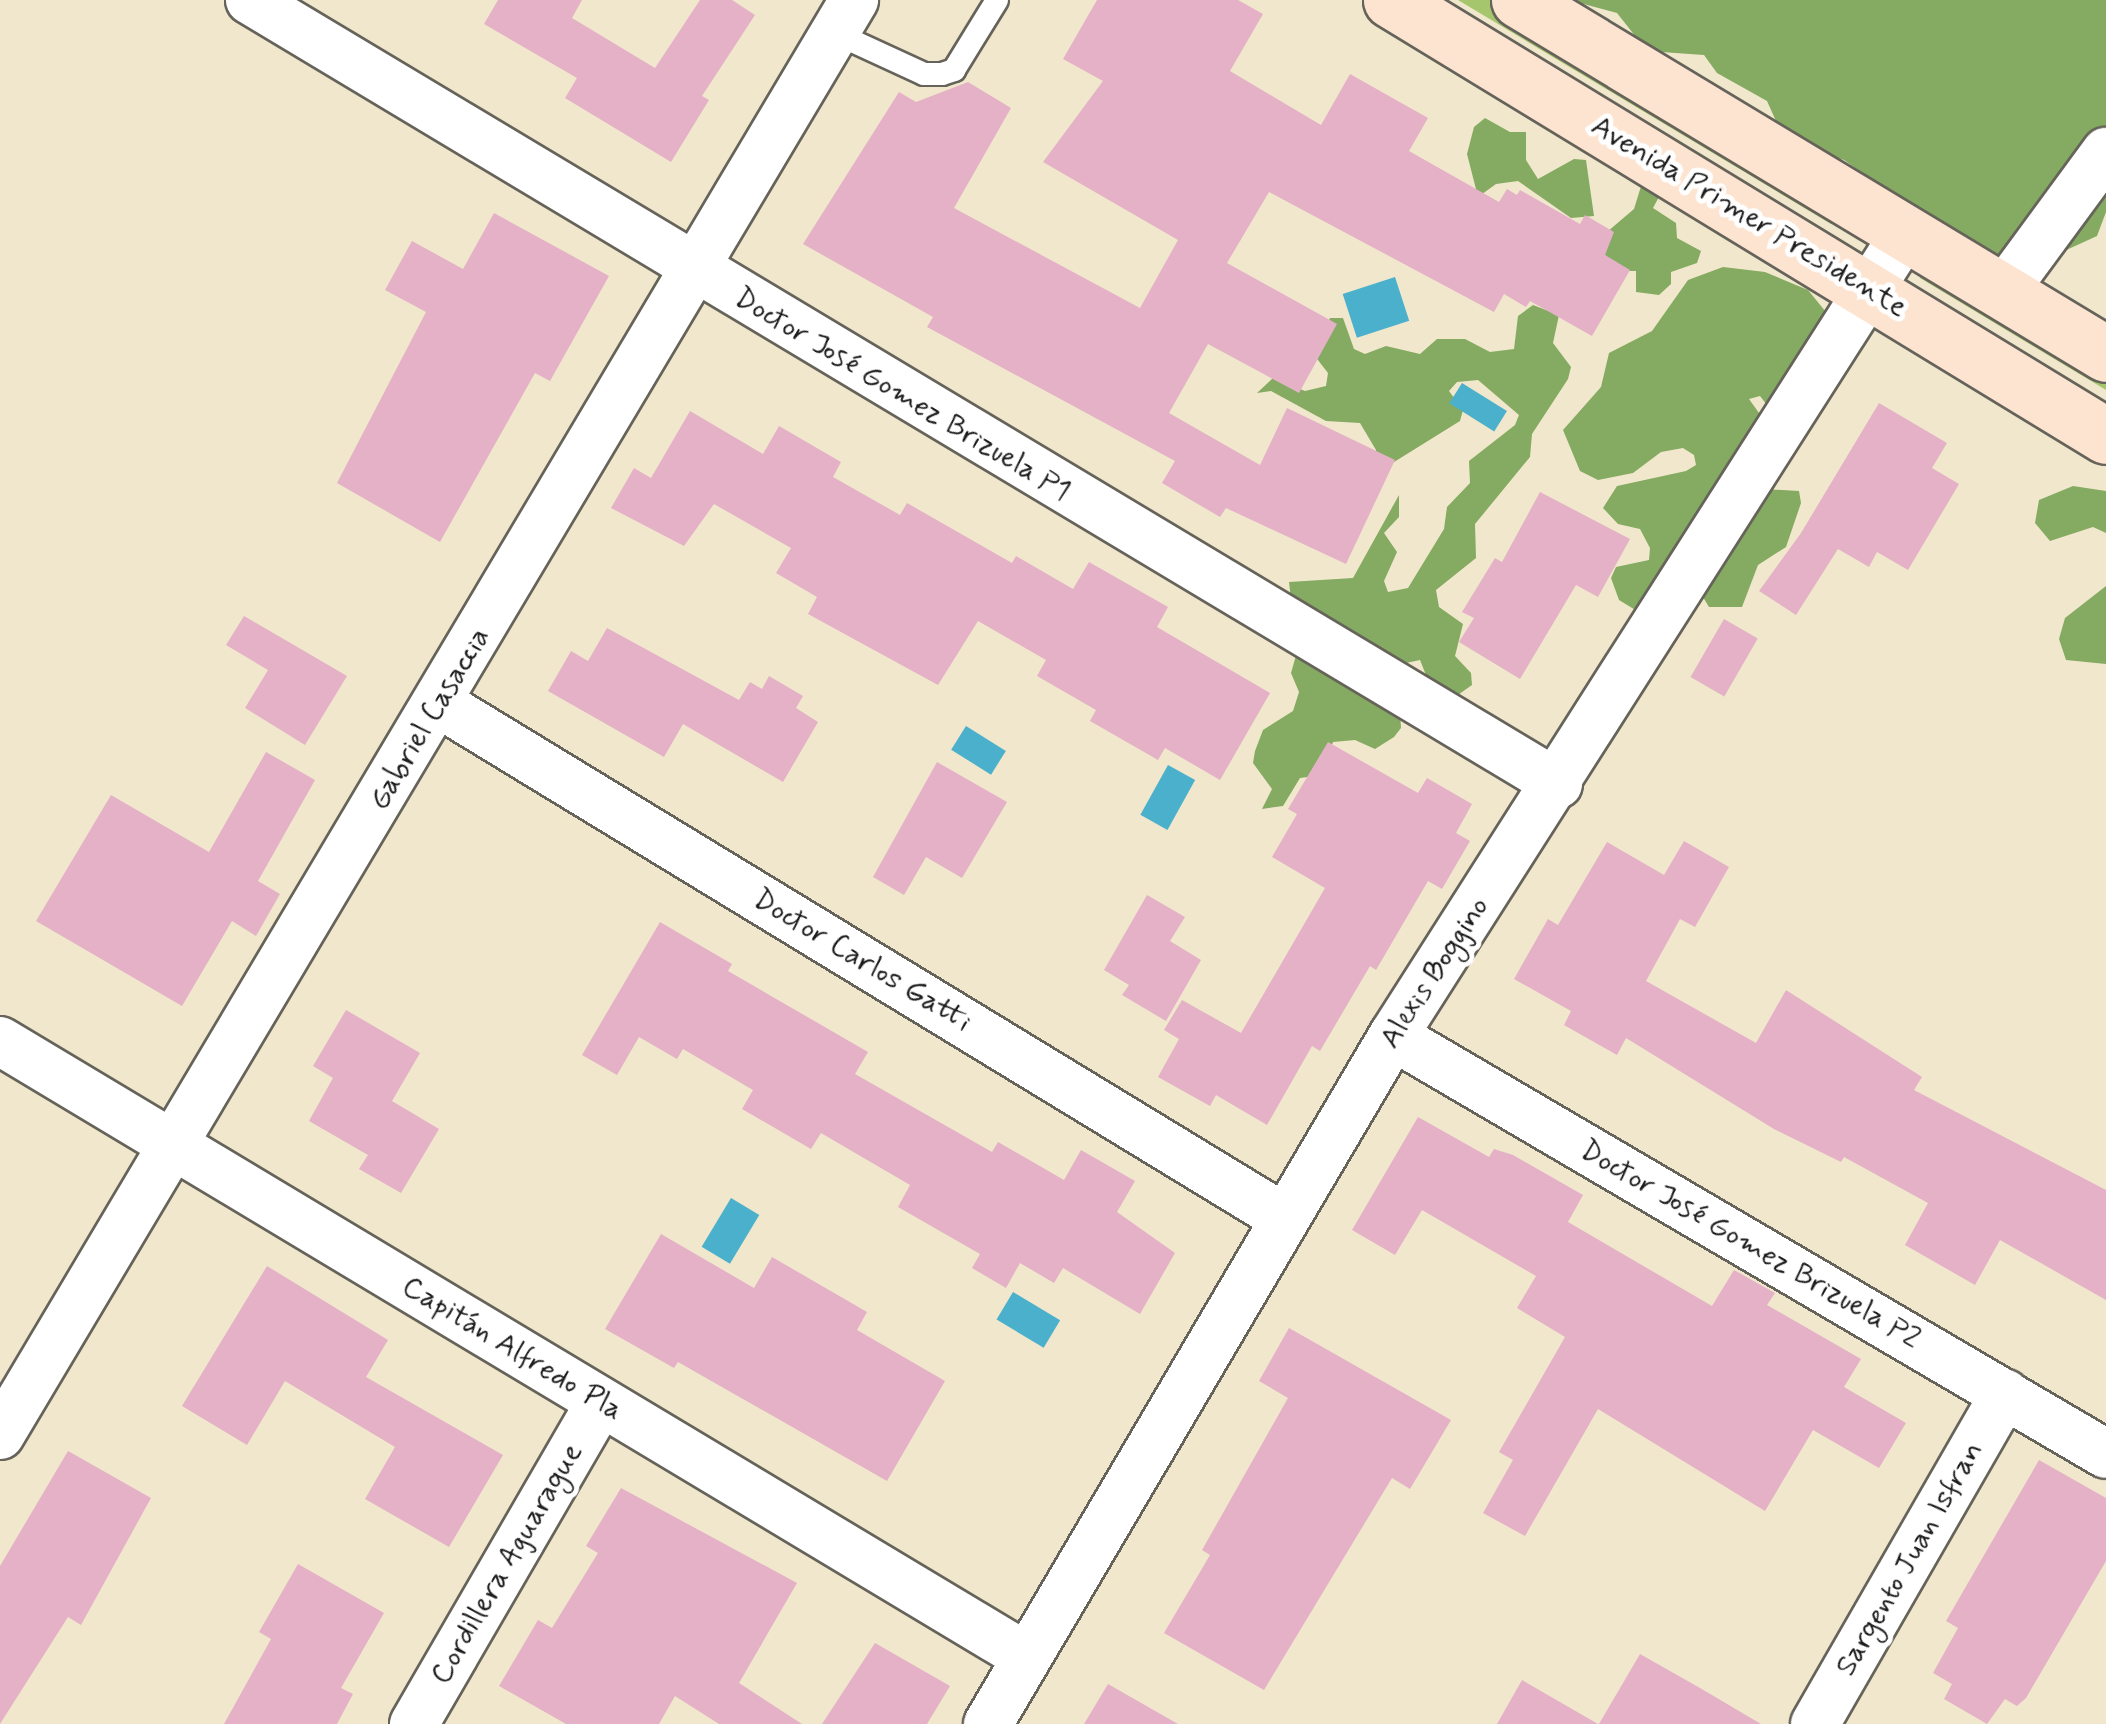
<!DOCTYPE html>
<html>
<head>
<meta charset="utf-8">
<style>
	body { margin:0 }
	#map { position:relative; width:2106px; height:1724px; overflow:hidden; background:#f0e7cc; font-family:Mynerve,sans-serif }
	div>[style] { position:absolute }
	.green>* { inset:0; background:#a6c66e }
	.forest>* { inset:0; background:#84ab61 }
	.water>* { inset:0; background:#4bb0cb; transform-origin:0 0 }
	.building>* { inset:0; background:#e4b1c7; transform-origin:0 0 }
	.roads { filter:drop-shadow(2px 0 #66635a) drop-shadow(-2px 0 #66635a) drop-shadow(0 2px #66635a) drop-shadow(0 -2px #66635a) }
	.lane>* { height:22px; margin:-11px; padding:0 11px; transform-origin:11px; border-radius:11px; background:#fff }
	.street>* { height:48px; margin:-24px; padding:0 24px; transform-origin:24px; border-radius:24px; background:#fff }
	.secondary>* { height:55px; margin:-27.5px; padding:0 27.5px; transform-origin:27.5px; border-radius:27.5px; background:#fde4d1 }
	span { translate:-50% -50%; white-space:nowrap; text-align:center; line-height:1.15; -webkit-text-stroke:10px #fff; paint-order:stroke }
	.street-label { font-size:30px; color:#1c1c1c }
</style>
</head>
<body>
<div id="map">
	<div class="green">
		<i style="clip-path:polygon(1458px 0,1497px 0,1840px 222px,1831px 224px)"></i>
		<i style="clip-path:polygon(1919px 267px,2106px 367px,2106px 390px,1920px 278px)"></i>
	</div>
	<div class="forest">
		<i style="clip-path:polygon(1569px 0,2106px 0,2106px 212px,2097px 236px,2018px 272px,1952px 236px,1844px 160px,1784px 139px,1767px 101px,1717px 73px,1704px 55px,1647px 51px,1617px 13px)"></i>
		<i style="clip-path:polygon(1485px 118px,1510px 132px,1526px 132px,1526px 160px,1538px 179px,1574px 159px,1586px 160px,1594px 216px,1571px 218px,1518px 181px,1496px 184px,1478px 197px,1467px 154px,1474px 127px)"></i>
		<i style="clip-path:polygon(1642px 183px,1661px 193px,1653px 208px,1676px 223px,1677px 238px,1701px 251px,1697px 263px,1671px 272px,1671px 284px,1659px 295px,1636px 292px,1636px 271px,1619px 271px,1605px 255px,1607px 232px,1634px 209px)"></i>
		<i style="clip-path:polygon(1723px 267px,1765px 272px,1808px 290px,1830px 317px,1778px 419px,1760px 396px,1749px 399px,1769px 427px,1765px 489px,1799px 491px,1801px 503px,1786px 547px,1758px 565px,1742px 607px,1709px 607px,1698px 589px,1716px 574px,1717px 562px,1637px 611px,1619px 600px,1611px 578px,1616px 567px,1649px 560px,1650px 548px,1640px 529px,1618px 524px,1603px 508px,1617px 486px,1686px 471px,1696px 465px,1694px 455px,1683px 448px,1661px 452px,1633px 473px,1598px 480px,1580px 471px,1563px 430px,1601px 387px,1609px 353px,1652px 331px,1688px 280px)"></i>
		<i style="clip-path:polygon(1533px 305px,1559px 315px,1553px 343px,1571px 367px,1568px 379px,1532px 434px,1530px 457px,1475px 524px,1476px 558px,1436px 590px,1439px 607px,1463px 624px,1455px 656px,1471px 673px,1472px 685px,1455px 697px,1428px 680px,1420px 660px,1397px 665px,1401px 728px,1394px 737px,1375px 749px,1355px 740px,1333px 742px,1322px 775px,1300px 778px,1283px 806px,1262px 809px,1272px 789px,1253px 763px,1255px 751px,1263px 730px,1293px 711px,1299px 692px,1291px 673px,1297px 652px,1289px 582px,1353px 578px,1399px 495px,1399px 517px,1384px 533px,1397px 552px,1384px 581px,1388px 592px,1408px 588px,1444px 529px,1447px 507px,1470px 483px,1469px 461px,1515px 425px,1519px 415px,1478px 380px,1457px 382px,1449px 391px,1463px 410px,1460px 421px,1386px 467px,1375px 463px,1376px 450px,1360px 423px,1326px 421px,1271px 391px,1257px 393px,1273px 378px,1305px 391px,1326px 386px,1328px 373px,1314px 355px,1330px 318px,1343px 318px,1354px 349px,1365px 354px,1386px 346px,1420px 354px,1437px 339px,1465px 339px,1490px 352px,1514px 349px,1518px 316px)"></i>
		<i style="clip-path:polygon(2073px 486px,2106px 491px,2106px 533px,2093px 527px,2050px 541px,2035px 523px,2039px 500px)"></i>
		<i style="clip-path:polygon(2106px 586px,2106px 664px,2066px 660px,2059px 639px,2065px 618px)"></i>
	</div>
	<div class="water">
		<i style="left:1395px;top:277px;width:46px;height:55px;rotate:72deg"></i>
		<i style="left:1462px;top:383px;width:53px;height:24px;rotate:32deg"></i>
		<i style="left:966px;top:726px;width:47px;height:28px;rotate:32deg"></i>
		<i style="left:1168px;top:765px;width:31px;height:57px;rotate:29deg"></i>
		<i style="left:731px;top:1198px;width:33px;height:57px;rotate:31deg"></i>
		<i style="left:1013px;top:1292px;width:55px;height:32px;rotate:31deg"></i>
	</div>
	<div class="building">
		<i style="clip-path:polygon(498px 0,582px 0,572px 18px,655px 68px,700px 0,732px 0,755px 15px,702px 96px,709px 100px,671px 162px,565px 98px,577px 78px,484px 24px)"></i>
		<i style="clip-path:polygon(1097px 0,1238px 0,1263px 14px,1230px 71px,1321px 125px,1350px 74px,1428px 118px,1409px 151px,1499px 202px,1507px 189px,1517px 195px,1520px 190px,1580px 224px,1585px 215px,1614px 232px,1605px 255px,1630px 270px,1592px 336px,1530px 301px,1526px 307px,1504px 294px,1494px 312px,1269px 192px,1227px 263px,1337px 324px,1299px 393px,1208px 344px,1169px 413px,1260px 465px,1287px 408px,1395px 460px,1346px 564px,1226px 508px,1220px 517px,1162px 483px,1175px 461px,927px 327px,933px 317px,803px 244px,899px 92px,916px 102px,968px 82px,1011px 108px,954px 208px,1140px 308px,1178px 240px,1043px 162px,1103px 81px,1063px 59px)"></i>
		<i style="clip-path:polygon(494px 213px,609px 276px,550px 381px,535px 373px,440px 542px,337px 483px,426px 312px,385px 290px,412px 241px,463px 269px)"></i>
		<i style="clip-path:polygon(1879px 403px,1947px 443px,1932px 468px,1959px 484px,1908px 570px,1877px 552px,1869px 567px,1838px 549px,1796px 615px,1759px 591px,1801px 533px)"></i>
		<i style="clip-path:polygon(690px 411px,763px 454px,779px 426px,841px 462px,833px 477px,900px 515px,907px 503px,1012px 563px,1016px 556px,1073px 589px,1089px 562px,1168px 607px,1157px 627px,1270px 693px,1220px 780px,1165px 748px,1158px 760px,1090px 721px,1096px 710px,1037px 676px,1046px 660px,978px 621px,938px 685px,808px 614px,817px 597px,776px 573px,791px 548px,714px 504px,684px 546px,611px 508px,634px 468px,651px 478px)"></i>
		<i style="clip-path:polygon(1540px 492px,1630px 539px,1598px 597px,1576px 585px,1520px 679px,1459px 642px,1474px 618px,1462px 612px,1495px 558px,1502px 562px)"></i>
		<i style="clip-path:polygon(244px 616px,347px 676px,305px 745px,245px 708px,268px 670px,226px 645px)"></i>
		<i style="left:1724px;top:619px;width:39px;height:67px;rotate:30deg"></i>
		<i style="clip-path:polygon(607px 628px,739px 700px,750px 682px,762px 689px,769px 676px,803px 696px,796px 708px,818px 722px,783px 782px,683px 724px,664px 757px,548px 691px,571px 651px,588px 661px)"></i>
		<i style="clip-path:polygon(1328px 742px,1418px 793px,1427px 778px,1472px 804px,1456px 833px,1470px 841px,1442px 889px,1428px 881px,1376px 970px,1370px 966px,1320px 1051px,1312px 1046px,1267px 1125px,1216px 1095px,1210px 1106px,1158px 1077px,1179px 1039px,1164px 1030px,1182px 1000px,1241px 1033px,1325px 888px,1272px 857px,1297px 814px,1288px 809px)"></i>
		<i style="clip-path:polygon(266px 752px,315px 780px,258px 881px,280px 894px,256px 936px,232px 921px,182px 1006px,36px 921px,111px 795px,209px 852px)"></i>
		<i style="clip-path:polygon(937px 762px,1007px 802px,962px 878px,926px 857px,904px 895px,873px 877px)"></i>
		<i style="clip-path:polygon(1684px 841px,1729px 867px,1695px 927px,1680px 919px,1646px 981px,1756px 1043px,1786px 990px,1922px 1077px,1914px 1090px,2106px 1190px,2106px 1300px,2000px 1240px,1975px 1285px,1905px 1245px,1928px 1203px,1844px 1157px,1841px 1162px,1774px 1129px,1626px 1038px,1617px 1055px,1564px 1025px,1571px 1011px,1514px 979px,1548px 919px,1558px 925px,1607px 842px,1664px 875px)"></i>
		<i style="clip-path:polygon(1147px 895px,1185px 917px,1170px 941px,1201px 960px,1166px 1021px,1122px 995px,1129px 985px,1104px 970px)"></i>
		<i style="clip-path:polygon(660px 922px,732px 964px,728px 971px,868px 1052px,855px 1074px,992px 1152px,998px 1142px,1064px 1180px,1081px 1150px,1135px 1181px,1117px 1212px,1175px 1253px,1140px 1314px,1063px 1268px,1054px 1283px,1020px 1263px,1006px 1288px,972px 1268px,980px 1254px,898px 1207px,910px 1185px,821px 1133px,811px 1149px,742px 1109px,753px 1090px,683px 1049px,677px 1059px,639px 1037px,617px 1075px,582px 1055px)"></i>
		<i style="clip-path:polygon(346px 1010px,420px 1053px,392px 1101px,439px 1129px,401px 1193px,359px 1169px,368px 1155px,309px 1121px,333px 1078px,313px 1066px)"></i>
		<i style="clip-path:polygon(1418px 1117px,1489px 1157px,1494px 1149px,1513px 1155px,1583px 1195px,1568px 1222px,1712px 1306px,1734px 1270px,1775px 1293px,1767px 1305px,1861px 1359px,1844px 1387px,1906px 1423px,1879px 1468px,1813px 1430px,1765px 1511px,1598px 1409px,1525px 1536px,1483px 1513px,1513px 1460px,1499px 1452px,1565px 1337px,1517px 1308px,1536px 1276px,1422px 1210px,1395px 1255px,1352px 1230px)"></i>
		<i style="clip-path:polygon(661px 1234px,754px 1288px,772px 1257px,867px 1312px,857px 1330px,945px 1381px,887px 1481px,678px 1362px,674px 1368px,605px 1329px)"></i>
		<i style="clip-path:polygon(267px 1266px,388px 1340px,366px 1377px,503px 1455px,449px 1547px,365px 1499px,395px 1447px,285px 1381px,247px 1445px,182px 1406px)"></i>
		<i style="clip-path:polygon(1289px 1328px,1451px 1420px,1410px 1489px,1392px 1478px,1264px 1690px,1164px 1633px,1210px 1555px,1202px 1550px,1288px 1398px,1259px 1381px)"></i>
		<i style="clip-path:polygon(68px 1451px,151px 1498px,81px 1625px,68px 1617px,0 1724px,0 1566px)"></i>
		<i style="clip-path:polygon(2039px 1460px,2106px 1498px,2106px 1561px,2026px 1698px,2017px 1706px,2005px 1699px,1987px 1724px,1944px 1699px,1952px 1684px,1933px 1673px,1958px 1628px,1946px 1621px)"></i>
		<i style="clip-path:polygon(621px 1488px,797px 1583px,739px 1683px,802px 1724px,719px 1724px,675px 1696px,659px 1724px,566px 1724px,499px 1686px,538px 1620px,552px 1628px,598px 1553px,586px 1546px)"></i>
		<i style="clip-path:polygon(298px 1564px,384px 1613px,341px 1688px,353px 1694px,337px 1724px,224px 1724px,271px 1639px,259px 1632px)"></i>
		<i style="clip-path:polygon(875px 1643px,950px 1686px,927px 1724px,822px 1724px)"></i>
		<i style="clip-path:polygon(1640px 1654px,1700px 1688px,1761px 1724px,1599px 1724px)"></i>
		<i style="clip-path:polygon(1522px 1680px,1598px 1724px,1497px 1724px)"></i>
		<i style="clip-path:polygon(1108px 1684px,1178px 1724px,1084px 1724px)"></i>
	</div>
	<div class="roads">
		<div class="lane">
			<i style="left:835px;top:33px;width:98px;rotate:24.7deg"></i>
			<i style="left:924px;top:74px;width:18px"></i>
			<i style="left:942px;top:74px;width:13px;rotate:-18deg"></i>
			<i style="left:954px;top:70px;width:82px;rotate:-58.4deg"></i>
		</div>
		<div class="street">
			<i style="left:250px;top:0;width:1525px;rotate:30.94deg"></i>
			<i style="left:2003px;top:292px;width:174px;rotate:-53.7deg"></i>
			<i style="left:440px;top:704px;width:988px;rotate:31.34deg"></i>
			<i style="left:1393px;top:1036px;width:826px;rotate:30.38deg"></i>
			<i style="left:0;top:1041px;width:1195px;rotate:30.96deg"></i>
			<i style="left:0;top:1435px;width:1670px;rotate:-59.24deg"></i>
			<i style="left:414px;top:1724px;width:371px;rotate:-59.9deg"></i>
			<i style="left:988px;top:1724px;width:798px;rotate:-59.52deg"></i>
			<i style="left:1393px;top:1036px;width:950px;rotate:-57.46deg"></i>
			<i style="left:1815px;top:1724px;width:381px;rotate:-60.1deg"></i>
		</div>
		<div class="secondary">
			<i style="left:1391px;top:0;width:837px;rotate:31.37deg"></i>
			<i style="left:1519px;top:0;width:685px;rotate:31.09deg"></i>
		</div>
	</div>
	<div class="street-label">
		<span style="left:1749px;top:217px;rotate:31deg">Avenida Primer Presidente</span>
		<span style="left:902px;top:395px;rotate:31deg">Doctor José Gomez Brizuela P1</span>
		<span style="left:430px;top:719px;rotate:-59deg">Gabriel Casaccia</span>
		<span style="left:862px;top:961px;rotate:31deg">Doctor Carlos Gatti</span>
		<span style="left:1435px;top:973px;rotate:-57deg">Alexis Boggino</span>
		<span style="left:1750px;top:1245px;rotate:30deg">Doctor José Gomez Brizuela P2</span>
		<span style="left:512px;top:1349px;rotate:31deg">Capitán Alfredo Pla</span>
		<span style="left:1910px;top:1559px;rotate:-60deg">Sargento Juan Isfran</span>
		<span style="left:507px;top:1564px;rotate:-60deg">Cordillera Aguarague</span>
	</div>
</div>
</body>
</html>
